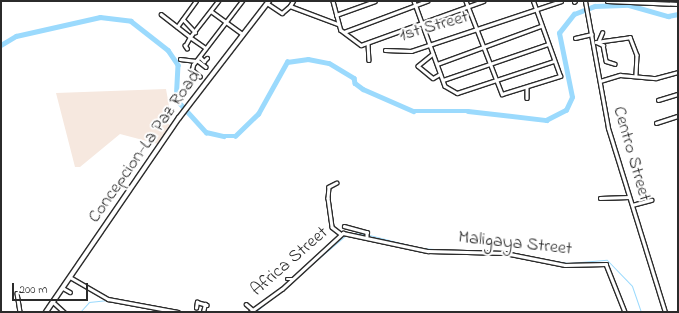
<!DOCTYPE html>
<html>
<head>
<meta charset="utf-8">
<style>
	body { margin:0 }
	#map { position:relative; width:679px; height:313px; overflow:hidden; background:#fff; font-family:"Indie Flower",sans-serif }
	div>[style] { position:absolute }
	.built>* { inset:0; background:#f6e8df }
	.stream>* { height:1px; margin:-0.5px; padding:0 0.5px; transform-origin:0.5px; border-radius:0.5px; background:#9bdafd }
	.river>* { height:4.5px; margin:-2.25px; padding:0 2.25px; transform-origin:2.25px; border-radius:2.25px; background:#9bdafd }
	.roads { filter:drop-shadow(1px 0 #2b2b2b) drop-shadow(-1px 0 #2b2b2b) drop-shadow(0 1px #2b2b2b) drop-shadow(0 -1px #2b2b2b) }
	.minor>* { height:2.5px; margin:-1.25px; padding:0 1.25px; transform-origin:1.25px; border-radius:1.25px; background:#fff }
	.tertiary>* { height:3px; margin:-1.5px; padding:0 1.5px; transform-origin:1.5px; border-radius:1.5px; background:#fff }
	.secondary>* { height:3.5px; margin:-1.75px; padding:0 1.75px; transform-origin:1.75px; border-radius:1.75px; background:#fff }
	span { translate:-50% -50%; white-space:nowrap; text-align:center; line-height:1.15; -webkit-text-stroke:4px #fff; paint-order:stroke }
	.street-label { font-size:18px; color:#2b2b2b }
	.frame { position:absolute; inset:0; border:2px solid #2b2b2b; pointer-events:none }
	.scale { position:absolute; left:12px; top:283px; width:76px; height:18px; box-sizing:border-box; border:2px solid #2b2b2b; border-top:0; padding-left:5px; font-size:12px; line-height:14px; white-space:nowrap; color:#2b2b2b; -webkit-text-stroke:3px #fff; paint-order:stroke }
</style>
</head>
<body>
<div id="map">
	<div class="built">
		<i style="clip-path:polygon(166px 89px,171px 117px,167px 123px,172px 126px,158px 144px,120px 134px,80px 167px,75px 167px,56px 93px)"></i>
	</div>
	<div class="stream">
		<i style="left:351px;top:233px;width:15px;rotate:4deg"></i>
		<i style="left:369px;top:235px;width:53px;rotate:14.3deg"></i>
		<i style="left:420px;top:248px;width:99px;rotate:4deg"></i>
		<i style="left:540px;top:259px;width:29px;rotate:8deg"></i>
		<i style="left:569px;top:263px;width:38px;rotate:-5deg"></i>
		<i style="left:607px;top:260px;width:36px;rotate:46deg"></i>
		<i style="left:632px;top:286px;width:28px;rotate:71deg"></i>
		<i style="left:117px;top:302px;width:53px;rotate:10.9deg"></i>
		<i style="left:80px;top:312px;width:13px;rotate:-48deg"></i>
		<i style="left:89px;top:302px;width:19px;rotate:-6deg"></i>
		<i style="left:255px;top:312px;width:119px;rotate:-40.2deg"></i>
	</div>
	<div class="river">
		<i style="left:1px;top:45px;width:17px;rotate:-31deg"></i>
		<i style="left:16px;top:36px;width:86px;rotate:-12.7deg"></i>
		<i style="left:100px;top:17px;width:31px;rotate:7deg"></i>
		<i style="left:131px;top:21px;width:47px;rotate:38.1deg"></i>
		<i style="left:168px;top:50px;width:18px;rotate:56deg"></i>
		<i style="left:178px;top:65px;width:34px;rotate:93deg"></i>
		<i style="left:176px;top:99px;width:45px;rotate:47.7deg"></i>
		<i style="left:206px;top:132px;width:18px;rotate:13deg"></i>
		<i style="left:224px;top:136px;width:11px"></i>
		<i style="left:235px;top:136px;width:32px;rotate:-44deg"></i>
		<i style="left:258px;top:114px;width:60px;rotate:-60.9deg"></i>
		<i style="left:287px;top:62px;width:21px;rotate:-8deg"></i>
		<i style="left:308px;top:59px;width:21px;rotate:11deg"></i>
		<i style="left:329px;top:63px;width:29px;rotate:31deg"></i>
		<i style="left:354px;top:78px;width:5px;rotate:79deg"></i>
		<i style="left:355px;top:83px;width:10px;rotate:37deg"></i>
		<i style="left:363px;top:89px;width:55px;rotate:23.7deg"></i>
		<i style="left:413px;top:111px;width:55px"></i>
		<i style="left:468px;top:111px;width:79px;rotate:6.6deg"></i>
		<i style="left:546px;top:120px;width:22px;rotate:-27deg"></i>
		<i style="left:566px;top:110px;width:14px;rotate:-65deg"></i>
		<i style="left:572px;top:97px;width:65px;rotate:-101.5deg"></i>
		<i style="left:559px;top:33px;width:24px;rotate:-52deg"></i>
		<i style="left:574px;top:14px;width:22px;rotate:-21deg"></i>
		<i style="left:595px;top:6px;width:34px;rotate:-2deg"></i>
		<i style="left:629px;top:5px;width:41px;rotate:15.8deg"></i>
		<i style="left:668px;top:16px;width:10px;rotate:-11deg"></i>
	</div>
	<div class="roads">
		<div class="minor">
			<i style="left:333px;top:1px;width:30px;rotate:75deg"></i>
			<i style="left:341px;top:30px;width:25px;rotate:37deg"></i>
			<i style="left:361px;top:45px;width:130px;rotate:-19.8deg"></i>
			<i style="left:414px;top:1px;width:90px;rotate:70deg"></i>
			<i style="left:445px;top:86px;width:14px;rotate:30deg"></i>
			<i style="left:457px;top:93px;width:102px;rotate:-18.3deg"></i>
			<i style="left:466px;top:1px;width:100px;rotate:68.8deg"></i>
			<i style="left:502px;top:94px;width:61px;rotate:-17.2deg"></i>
			<i style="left:560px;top:76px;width:80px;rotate:-109.8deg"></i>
			<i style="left:607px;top:1px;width:71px;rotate:2.4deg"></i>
			<i style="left:574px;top:2px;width:1px;rotate:-45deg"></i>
			<i style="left:267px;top:3px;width:18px;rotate:34deg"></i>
			<i style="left:282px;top:13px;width:11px;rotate:-41deg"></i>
			<i style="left:290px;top:6px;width:51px;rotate:20.6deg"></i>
			<i style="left:290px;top:6px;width:6px;rotate:-59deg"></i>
			<i style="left:211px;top:11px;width:39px;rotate:36deg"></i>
			<i style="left:161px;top:14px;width:37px;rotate:38deg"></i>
			<i style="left:190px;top:37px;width:46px;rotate:-52.1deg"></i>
			<i style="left:336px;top:15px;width:41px;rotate:-19.7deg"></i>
			<i style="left:183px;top:19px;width:18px;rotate:47deg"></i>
			<i style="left:177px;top:27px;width:32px;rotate:-54deg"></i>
			<i style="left:344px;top:32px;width:89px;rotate:-20.5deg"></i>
			<i style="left:575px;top:38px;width:17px;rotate:-13deg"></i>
			<i style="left:599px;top:40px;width:8px;rotate:-67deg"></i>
			<i style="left:596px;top:42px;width:34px;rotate:-8deg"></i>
			<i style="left:630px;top:37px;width:19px;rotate:69deg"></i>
			<i style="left:637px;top:55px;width:20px;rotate:93deg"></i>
			<i style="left:596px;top:42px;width:8px;rotate:23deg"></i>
			<i style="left:603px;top:45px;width:16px;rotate:79deg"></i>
			<i style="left:606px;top:61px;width:9px;rotate:18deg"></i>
			<i style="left:368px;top:43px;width:17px;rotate:87deg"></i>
			<i style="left:187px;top:49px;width:4px;rotate:-124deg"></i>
			<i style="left:185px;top:46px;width:10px;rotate:-61deg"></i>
			<i style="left:190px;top:37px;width:19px;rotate:35deg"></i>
			<i style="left:385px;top:50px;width:26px;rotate:2deg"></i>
			<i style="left:411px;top:51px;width:158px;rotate:-18.4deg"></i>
			<i style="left:433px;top:54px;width:19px;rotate:141deg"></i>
			<i style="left:418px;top:66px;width:19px;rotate:39deg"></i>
			<i style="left:433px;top:78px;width:8px;rotate:-30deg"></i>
			<i style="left:200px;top:57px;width:6px;rotate:45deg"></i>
			<i style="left:204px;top:61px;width:4px;rotate:-45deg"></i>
			<i style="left:180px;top:59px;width:16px;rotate:7deg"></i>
			<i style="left:197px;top:60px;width:11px;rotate:38deg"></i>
			<i style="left:437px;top:64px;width:111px;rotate:-20.1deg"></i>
			<i style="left:200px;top:77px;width:11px;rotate:-139deg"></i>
			<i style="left:192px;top:70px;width:5px;rotate:-79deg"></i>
			<i style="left:193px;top:65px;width:81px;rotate:-52.6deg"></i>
			<i style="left:443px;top:80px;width:111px;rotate:-18.9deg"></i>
			<i style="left:600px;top:81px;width:21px;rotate:-17deg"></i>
			<i style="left:620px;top:75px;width:36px;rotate:5deg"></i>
			<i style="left:656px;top:78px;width:23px;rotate:-15deg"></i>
			<i style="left:527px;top:87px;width:11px;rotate:90deg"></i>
			<i style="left:658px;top:100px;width:21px;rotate:-17deg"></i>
			<i style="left:656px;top:123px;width:23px;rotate:-18deg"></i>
			<i style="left:337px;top:183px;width:9px;rotate:153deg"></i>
			<i style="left:329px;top:187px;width:11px;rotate:95deg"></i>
			<i style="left:328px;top:198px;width:29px;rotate:82deg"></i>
			<i style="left:332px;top:227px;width:11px;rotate:38deg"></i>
			<i style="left:600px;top:198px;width:29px;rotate:-2deg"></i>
			<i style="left:632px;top:205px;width:20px;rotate:-15deg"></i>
			<i style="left:344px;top:226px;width:24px;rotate:15deg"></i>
			<i style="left:367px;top:232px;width:4px;rotate:90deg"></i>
			<i style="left:70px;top:277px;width:44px;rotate:30.1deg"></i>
			<i style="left:108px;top:299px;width:71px;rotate:10.5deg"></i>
			<i style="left:287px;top:279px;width:6px"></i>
			<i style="left:63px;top:288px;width:8px;rotate:30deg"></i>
			<i style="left:17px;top:293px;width:19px;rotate:81deg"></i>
			<i style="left:53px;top:302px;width:15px;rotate:42deg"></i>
			<i style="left:246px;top:304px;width:9px;rotate:41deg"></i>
			<i style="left:196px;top:308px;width:6px;rotate:-81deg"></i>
			<i style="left:197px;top:302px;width:10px;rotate:17deg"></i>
			<i style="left:203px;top:312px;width:8px;rotate:-76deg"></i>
			<i style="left:250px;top:312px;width:39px;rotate:-36deg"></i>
			<i style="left:282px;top:289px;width:83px;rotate:-42.6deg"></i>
			<i style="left:343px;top:233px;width:87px;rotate:12deg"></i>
			<i style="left:428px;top:251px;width:77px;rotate:1.5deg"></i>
			<i style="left:505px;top:253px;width:61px;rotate:11.3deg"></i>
			<i style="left:565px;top:265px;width:41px;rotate:-1.4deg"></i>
			<i style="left:606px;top:264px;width:52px;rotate:68.4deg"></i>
		</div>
		<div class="tertiary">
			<i style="left:585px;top:1px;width:129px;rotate:79.7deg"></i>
			<i style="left:608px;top:128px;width:193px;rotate:72.8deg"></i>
		</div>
		<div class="secondary">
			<i style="left:46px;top:312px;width:235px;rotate:-55.6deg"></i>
			<i style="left:179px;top:118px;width:148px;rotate:-52.4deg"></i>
		</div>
	</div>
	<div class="street-label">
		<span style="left:434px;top:27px;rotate:-16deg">1st Street</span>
		<span style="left:145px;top:147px;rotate:-55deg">Concepcion-La Paz Road</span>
		<span style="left:631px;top:154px;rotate:74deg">Centro Street</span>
		<span style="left:515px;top:244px;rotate:6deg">Maligaya Street</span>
		<span style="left:290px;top:262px;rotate:-41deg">Africa Street</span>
	</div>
	<div class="frame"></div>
	<div class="scale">200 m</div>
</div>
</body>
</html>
